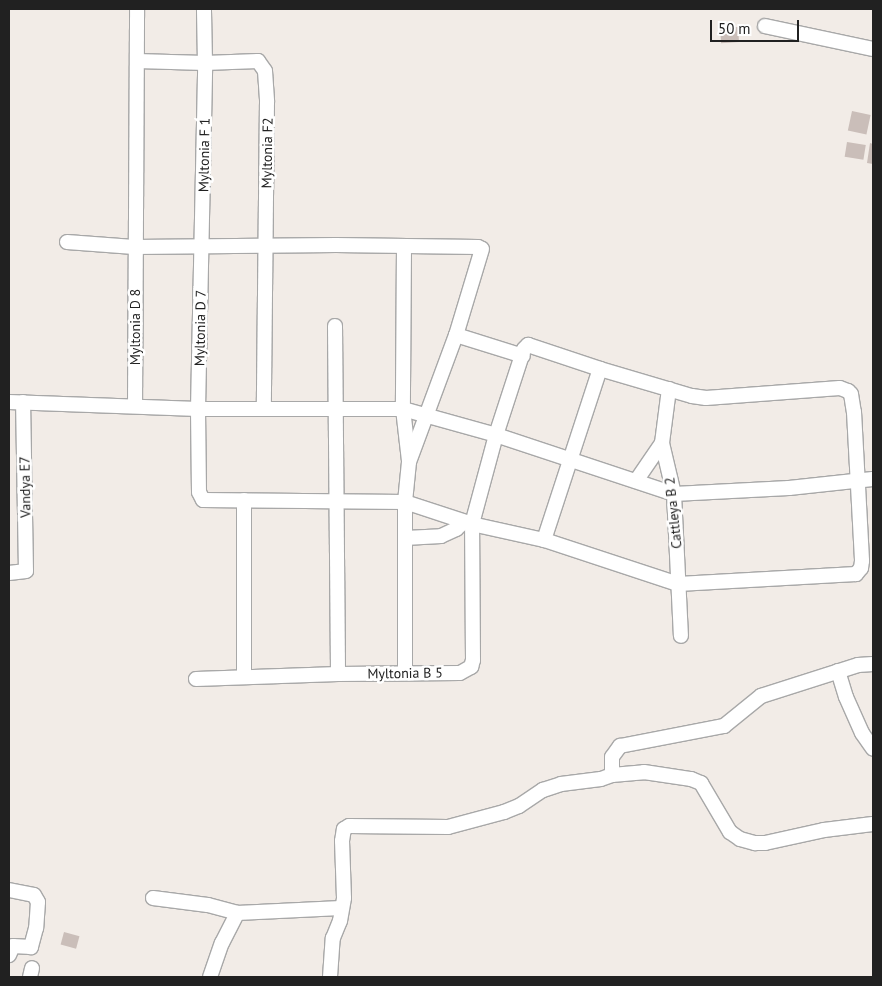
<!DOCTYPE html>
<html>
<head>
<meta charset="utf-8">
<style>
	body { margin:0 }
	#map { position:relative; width:882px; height:986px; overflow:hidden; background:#f2ece7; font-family:"PT Sans",sans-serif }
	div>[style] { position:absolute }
	.building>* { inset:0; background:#cabeb9; transform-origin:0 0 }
	.roads { filter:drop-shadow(1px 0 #a8a8a8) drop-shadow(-1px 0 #a8a8a8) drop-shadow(0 1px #a8a8a8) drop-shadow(0 -1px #a8a8a8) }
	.minor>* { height:14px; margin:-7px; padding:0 7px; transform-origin:7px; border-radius:7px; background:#fff }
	span { translate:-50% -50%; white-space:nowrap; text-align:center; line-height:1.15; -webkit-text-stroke:5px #fff; paint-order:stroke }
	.street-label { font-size:14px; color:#212121 }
	.frame { position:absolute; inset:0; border:10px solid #212121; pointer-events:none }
	.scale { position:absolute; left:710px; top:20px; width:89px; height:22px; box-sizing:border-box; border:2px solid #212121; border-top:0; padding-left:6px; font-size:15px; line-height:18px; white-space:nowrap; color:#212121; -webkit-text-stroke:4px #fff; paint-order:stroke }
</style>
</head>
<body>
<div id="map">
	<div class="building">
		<i style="left:738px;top:27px;width:15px;height:18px;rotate:86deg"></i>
		<i style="left:852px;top:111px;width:19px;height:20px;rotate:12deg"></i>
		<i style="left:847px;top:142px;width:19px;height:15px;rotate:9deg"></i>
		<i style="clip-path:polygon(870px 143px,873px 144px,873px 164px,867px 163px)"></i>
		<i style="left:64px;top:932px;width:16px;height:13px;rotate:15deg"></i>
	</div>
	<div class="roads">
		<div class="minor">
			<i style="left:765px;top:26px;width:110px;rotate:12deg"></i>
			<i style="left:137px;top:61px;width:68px;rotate:1.7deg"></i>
			<i style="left:205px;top:63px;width:53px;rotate:-2.2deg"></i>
			<i style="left:258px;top:61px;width:12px;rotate:55deg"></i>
			<i style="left:265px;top:71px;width:31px;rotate:86deg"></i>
			<i style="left:267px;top:102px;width:307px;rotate:90.6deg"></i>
			<i style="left:67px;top:242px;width:67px;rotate:4.3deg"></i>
			<i style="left:134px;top:247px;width:202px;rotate:-0.6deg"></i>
			<i style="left:336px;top:245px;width:142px;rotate:0.8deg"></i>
			<i style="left:478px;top:247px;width:4px;rotate:27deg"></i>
			<i style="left:482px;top:249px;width:90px;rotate:106.8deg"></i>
			<i style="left:456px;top:335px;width:135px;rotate:110.3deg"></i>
			<i style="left:409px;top:462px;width:40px;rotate:95.7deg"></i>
			<i style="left:405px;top:502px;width:171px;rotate:90deg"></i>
			<i style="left:404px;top:247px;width:162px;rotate:90.4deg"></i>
			<i style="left:403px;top:409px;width:52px;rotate:83.4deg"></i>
			<i style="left:335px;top:326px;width:348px;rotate:89.5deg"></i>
			<i style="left:456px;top:335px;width:70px;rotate:17.4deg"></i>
			<i style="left:669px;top:389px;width:54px;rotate:97.4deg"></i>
			<i style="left:662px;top:443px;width:52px;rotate:76.8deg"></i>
			<i style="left:674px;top:494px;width:142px;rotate:87.2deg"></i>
			<i style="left:9px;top:402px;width:189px;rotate:2.1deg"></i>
			<i style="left:198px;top:409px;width:205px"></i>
			<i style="left:403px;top:409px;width:97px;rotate:15.6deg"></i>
			<i style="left:496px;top:435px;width:188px;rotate:18.3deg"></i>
			<i style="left:674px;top:494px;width:115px;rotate:-3deg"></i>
			<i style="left:789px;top:488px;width:84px;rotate:-6.1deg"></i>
			<i style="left:135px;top:406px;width:397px;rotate:-89.7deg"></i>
			<i style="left:636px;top:481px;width:46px;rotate:-55.6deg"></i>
			<i style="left:405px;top:538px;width:36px;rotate:-3deg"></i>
			<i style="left:441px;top:536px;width:17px;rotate:-25deg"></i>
			<i style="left:456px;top:529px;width:11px;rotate:-41deg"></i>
			<i style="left:544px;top:540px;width:180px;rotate:-71.9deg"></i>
			<i style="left:9px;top:573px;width:17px;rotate:-7deg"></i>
			<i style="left:26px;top:571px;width:169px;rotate:-91deg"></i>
			<i style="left:838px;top:671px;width:27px;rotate:73deg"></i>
			<i style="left:846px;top:697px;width:39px;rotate:66deg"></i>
			<i style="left:862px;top:733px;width:19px;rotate:55deg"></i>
			<i style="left:244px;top:677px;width:177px;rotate:-90deg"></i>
			<i style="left:196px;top:679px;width:142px;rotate:-2deg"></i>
			<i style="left:338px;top:674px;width:122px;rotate:-0.5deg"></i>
			<i style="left:460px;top:673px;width:13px;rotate:-29deg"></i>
			<i style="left:471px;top:667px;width:7px;rotate:-74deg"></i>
			<i style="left:473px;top:660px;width:136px;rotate:-90.4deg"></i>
			<i style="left:472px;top:524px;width:92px;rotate:-74.9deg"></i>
			<i style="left:496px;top:435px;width:90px;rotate:-72deg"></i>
			<i style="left:524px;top:349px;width:6px;rotate:-45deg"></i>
			<i style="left:528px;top:345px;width:76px;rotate:18.4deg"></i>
			<i style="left:600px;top:369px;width:96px;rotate:16.4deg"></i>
			<i style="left:692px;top:396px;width:14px;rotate:8deg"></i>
			<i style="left:706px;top:398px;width:134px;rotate:-4.3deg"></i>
			<i style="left:840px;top:388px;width:9px;rotate:21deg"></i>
			<i style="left:848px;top:391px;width:4px;rotate:45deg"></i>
			<i style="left:851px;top:394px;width:18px;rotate:81deg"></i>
			<i style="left:854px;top:412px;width:149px;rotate:86.9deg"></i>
			<i style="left:862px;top:561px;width:7px;rotate:98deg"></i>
			<i style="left:861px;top:568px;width:8px;rotate:130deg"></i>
			<i style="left:856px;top:574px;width:178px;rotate:176.8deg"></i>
			<i style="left:678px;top:584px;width:141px;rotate:-161.8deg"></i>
			<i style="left:544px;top:540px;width:74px;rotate:-167.5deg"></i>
			<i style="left:472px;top:524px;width:71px;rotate:-161.8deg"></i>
			<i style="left:405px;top:502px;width:202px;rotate:-179.4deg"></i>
			<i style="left:203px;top:500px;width:9px;rotate:-117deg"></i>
			<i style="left:199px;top:492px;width:83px;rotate:-90.7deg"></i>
			<i style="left:198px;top:409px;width:346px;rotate:-88.8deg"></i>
			<i style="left:205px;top:63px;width:54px;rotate:-91.1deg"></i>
			<i style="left:612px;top:775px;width:32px;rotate:-5deg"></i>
			<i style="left:644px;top:772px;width:48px;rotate:8.5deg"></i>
			<i style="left:691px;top:779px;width:11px;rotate:22deg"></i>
			<i style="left:701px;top:783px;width:57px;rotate:59.4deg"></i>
			<i style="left:730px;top:832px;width:12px;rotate:35deg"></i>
			<i style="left:740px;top:839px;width:16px;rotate:15deg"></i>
			<i style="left:755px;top:843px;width:10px"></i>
			<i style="left:765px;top:843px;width:60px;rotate:-12.4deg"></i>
			<i style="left:824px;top:830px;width:49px;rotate:-7deg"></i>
			<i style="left:9px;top:890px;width:25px;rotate:11deg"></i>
			<i style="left:34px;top:895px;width:8px;rotate:60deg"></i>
			<i style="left:38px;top:902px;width:26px;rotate:94deg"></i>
			<i style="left:36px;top:928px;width:20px;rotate:105deg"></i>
			<i style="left:31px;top:947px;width:18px;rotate:-177deg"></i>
			<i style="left:13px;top:946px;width:10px;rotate:114deg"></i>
			<i style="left:153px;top:898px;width:55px;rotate:7.3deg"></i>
			<i style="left:208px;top:905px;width:30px;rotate:15deg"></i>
			<i style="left:30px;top:977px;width:9px;rotate:-77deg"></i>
			<i style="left:210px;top:977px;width:36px;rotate:-71deg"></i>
			<i style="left:222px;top:943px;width:34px;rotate:-63deg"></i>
			<i style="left:237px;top:913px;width:104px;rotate:-2.8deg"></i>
			<i style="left:330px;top:977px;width:39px;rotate:-86deg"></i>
			<i style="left:333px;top:938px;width:18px;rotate:-68deg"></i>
			<i style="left:340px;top:921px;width:23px;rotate:-80deg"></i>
			<i style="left:344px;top:898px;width:57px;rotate:-92deg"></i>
			<i style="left:342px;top:841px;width:12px;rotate:-81deg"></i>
			<i style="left:344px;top:829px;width:6px;rotate:-31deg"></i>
			<i style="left:349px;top:826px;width:99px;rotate:0.6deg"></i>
			<i style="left:448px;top:827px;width:58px;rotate:-15deg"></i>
			<i style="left:504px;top:812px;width:16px;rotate:-22deg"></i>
			<i style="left:519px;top:806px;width:29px;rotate:-34deg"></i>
			<i style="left:543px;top:790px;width:19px;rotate:-18deg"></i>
			<i style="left:561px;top:784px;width:40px;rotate:-7.1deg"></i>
			<i style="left:601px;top:779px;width:12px;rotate:-20deg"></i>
			<i style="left:612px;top:775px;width:18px;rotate:-90deg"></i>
			<i style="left:612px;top:757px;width:14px;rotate:-54deg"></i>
			<i style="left:620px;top:746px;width:106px;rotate:-10.9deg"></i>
			<i style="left:724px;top:726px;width:48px;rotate:-39deg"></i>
			<i style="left:761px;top:696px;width:102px;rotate:-17.7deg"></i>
			<i style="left:858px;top:665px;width:15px;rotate:-4deg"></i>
		</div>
	</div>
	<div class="street-label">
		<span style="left:267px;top:153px;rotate:-89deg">Myltonia F2</span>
		<span style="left:204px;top:155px;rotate:-89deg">Myltonia F 1</span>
		<span style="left:135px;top:327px;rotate:-90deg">Myltonia D 8</span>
		<span style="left:200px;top:328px;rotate:-89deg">Myltonia D 7</span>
		<span style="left:25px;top:487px;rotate:-91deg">Vandya E7</span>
		<span style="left:673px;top:513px;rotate:-96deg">Cattleya B 2</span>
		<span style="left:405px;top:673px;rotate:-1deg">Myltonia B 5</span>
	</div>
	<div class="frame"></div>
	<div class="scale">50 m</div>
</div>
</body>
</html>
